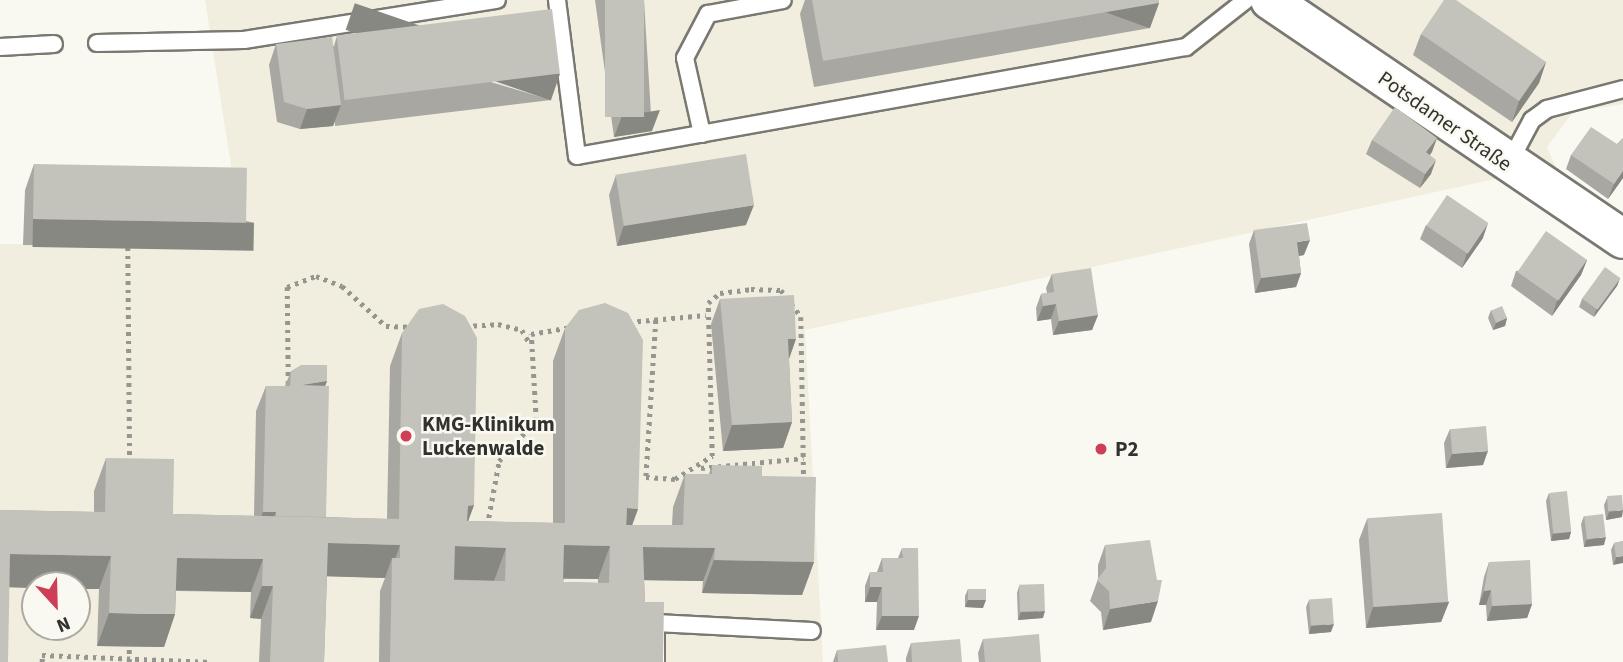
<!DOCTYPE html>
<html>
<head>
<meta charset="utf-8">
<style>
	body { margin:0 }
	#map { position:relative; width:1623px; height:662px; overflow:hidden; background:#faf9f1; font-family:"Source Sans 3",sans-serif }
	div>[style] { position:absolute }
	.built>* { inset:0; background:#f1eedf }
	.path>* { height:4.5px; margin-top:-2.25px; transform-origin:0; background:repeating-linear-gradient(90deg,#969690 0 3.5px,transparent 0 8.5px) }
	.roads { filter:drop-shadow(2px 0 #797871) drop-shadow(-2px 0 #797871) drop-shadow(0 2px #797871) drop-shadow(0 -2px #797871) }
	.service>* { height:16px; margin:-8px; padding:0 8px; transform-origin:8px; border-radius:8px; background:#fff }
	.tertiary>* { height:38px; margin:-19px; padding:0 19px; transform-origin:19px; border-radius:19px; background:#fff }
	.wall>* { inset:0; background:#a8a7a1 }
	.shaded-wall>* { inset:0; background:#888883; transform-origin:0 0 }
	.building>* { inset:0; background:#c3c2bb; transform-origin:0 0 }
	.dots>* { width:19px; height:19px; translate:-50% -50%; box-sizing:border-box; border:4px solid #faf9f1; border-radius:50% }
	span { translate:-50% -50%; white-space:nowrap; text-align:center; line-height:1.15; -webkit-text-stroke:5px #faf9f1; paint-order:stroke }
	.street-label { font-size:21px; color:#31312e }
	.poi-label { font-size:21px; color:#31312e; font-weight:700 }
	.left { translate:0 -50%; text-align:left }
	.north { position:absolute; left:21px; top:571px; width:70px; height:70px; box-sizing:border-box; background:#faf9f1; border:2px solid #aaa9a3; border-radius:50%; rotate:158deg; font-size:19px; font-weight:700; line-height:28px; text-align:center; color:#31312e }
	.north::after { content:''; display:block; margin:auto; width:24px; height:32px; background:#ce3e56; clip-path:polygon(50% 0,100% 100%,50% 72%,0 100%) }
</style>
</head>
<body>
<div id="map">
	<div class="built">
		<i style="clip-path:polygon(evenodd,205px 0,1623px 0,1623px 104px,1573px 112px,1547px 147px,1555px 166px,805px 330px,823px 662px,0 662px,0 244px,244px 248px,205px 0,35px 585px,77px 585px,77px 627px,35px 627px,35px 585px)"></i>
	</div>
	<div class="path">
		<i style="left:128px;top:247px;width:216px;rotate:89.5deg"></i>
		<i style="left:656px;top:320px;width:157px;rotate:93.6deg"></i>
		<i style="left:646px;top:477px;width:29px;rotate:4deg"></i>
		<i style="left:675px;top:479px;width:44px;rotate:-31.9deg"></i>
		<i style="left:712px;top:456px;width:153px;rotate:-91.5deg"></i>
		<i style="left:708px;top:303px;width:16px;rotate:-40deg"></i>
		<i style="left:720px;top:293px;width:31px;rotate:-7deg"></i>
		<i style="left:751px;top:289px;width:30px;rotate:2deg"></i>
		<i style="left:781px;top:290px;width:34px;rotate:53deg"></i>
		<i style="left:801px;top:317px;width:164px;rotate:89deg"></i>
		<i style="left:629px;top:322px;width:77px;rotate:-5.2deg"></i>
		<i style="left:465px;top:326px;width:33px;rotate:-3deg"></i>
		<i style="left:498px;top:324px;width:25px;rotate:14deg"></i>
		<i style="left:522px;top:330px;width:14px;rotate:60deg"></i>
		<i style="left:288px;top:384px;width:97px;rotate:-90.6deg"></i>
		<i style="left:287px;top:287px;width:31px;rotate:-21deg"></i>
		<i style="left:316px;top:276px;width:28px;rotate:21deg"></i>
		<i style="left:342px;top:286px;width:59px;rotate:42.3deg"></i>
		<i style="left:386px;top:326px;width:24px;rotate:2deg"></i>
		<i style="left:701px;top:468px;width:103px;rotate:-5.5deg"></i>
		<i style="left:487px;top:526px;width:66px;rotate:-79.5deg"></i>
		<i style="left:499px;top:461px;width:55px;rotate:-47.9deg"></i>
		<i style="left:536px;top:420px;width:86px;rotate:-93.3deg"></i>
		<i style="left:531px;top:334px;width:41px;rotate:-9.9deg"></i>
		<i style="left:42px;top:662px;width:7px;rotate:-90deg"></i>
		<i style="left:42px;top:655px;width:170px;rotate:2.4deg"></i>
		<i style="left:129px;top:662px;width:15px;rotate:-90deg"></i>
	</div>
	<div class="roads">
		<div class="service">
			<i style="left:557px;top:0;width:157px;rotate:82.7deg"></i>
			<i style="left:577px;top:156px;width:619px;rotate:-10.15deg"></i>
			<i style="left:1186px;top:47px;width:76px;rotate:-38.1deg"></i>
			<i style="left:97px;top:43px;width:147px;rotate:-1.2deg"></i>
			<i style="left:244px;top:40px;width:256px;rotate:-9deg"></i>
			<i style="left:0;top:47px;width:54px;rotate:-3.2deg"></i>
			<i style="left:702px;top:134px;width:78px;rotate:-102.6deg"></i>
			<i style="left:685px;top:58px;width:50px;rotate:-62.4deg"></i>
			<i style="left:708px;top:14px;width:76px;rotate:-10.6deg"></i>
			<i style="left:1509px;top:163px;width:49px;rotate:-61.9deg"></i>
			<i style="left:1532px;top:120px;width:19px;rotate:-36deg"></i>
			<i style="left:1547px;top:109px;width:79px;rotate:-14.7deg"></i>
			<i style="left:656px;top:662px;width:39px;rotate:-90deg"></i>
			<i style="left:656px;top:623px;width:156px;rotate:2.9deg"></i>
		</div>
		<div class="tertiary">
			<i style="left:1270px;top:0;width:426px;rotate:34.1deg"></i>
		</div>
	</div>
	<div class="wall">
		<i style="clip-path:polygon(595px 0,644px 0,652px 131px,614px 137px)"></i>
		<i style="clip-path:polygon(805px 0,1159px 0,1159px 3px,1150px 28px,814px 87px,800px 14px)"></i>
		<i style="clip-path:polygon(1421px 34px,1546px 62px,1539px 83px,1512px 122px,1413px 55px)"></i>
		<i style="clip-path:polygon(337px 36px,551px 100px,335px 126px,335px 121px,333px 126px,300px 129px,277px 122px,269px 65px,276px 44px,334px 46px)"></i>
		<i style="clip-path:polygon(1437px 138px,1430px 155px,1431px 174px,1420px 188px,1366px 154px,1372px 140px)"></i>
		<i style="clip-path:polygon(1623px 138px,1623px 178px,1608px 199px,1566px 169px,1571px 155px,1617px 144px)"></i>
		<i style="clip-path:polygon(34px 164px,254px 223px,244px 248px,23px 245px,25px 190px)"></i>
		<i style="clip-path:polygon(616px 175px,746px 225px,617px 246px,609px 195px)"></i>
		<i style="clip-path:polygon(1426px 225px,1483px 238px,1462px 268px,1420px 239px)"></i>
		<i style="clip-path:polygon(1254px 230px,1304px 255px,1299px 256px,1301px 273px,1296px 287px,1255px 293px,1249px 244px)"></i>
		<i style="clip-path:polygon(1587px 260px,1581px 275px,1552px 316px,1511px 286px,1516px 271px)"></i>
		<i style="clip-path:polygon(1052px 274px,1098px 315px,1092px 330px,1053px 335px,1051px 319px,1037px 321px,1036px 308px,1041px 294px,1047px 293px,1046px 288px)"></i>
		<i style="clip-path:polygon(1620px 278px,1617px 286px,1594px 317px,1579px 307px,1582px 299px)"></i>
		<i style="clip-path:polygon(720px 299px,789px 360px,792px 422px,783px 448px,723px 451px,711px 324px)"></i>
		<i style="clip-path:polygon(1491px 310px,1507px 318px,1505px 326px,1493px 330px,1488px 318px)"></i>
		<i style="clip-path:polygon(evenodd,565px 328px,638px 509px,632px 525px,672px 525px,673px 507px,685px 474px,709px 474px,712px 465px,762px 476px,814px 562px,802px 595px,702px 593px,703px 581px,644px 580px,645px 602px,663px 662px,379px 662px,380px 591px,385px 578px,327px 576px,324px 662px,259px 662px,261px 619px,250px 618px,251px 592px,176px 591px,175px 614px,164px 647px,97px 646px,99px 589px,77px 589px,77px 585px,35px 588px,9px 587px,0 510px,94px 512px,94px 491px,106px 458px,173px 514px,254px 516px,256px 411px,266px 386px,285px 386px,291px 371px,327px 381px,325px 386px,326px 517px,387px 519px,390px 366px,402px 333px,474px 505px,468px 521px,553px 523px,553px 361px,565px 328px,564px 579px,598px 579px,598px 583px,563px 582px,564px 579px)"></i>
		<i style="clip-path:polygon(1450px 429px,1483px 465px,1446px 468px,1444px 443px)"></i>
		<i style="clip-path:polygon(1549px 493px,1571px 532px,1569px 539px,1551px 541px,1546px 501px)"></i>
		<i style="clip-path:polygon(1607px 498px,1622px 517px,1606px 520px,1604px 505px)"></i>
		<i style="clip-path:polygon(1584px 516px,1604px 545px,1584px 547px,1581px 524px)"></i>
		<i style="clip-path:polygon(1367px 519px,1449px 602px,1441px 622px,1366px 628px,1359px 540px)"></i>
		<i style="clip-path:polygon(1623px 541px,1613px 565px,1611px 550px,1614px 543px)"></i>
		<i style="clip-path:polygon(1105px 545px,1151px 622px,1103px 630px,1101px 612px,1090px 601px,1098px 579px,1098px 565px)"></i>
		<i style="clip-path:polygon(902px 548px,914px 630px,876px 630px,877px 602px,865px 602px,865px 586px,870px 572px,877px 572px,882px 558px,898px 558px)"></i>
		<i style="clip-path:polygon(1489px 562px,1532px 604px,1527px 618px,1487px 621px,1486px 605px,1479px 605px,1484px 577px)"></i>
		<i style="clip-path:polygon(1019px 586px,1043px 618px,1018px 620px,1017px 593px)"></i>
		<i style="clip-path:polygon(968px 589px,983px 608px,965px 607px,965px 596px)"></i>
		<i style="clip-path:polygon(1309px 600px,1331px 632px,1309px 634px,1306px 607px)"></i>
		<i style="clip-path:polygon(983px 639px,1041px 662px,979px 662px,978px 653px)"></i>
		<i style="clip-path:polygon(911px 643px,962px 662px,906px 662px,906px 658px)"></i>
		<i style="clip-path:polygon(837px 650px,888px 662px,833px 662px)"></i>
	</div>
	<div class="shaded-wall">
		<i style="left:1159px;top:3px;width:27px;height:341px;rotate:110deg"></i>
		<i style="clip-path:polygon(1546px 62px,1539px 83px,1512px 122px,1519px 101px)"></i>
		<i style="left:560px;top:74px;width:28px;height:217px;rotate:109deg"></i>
		<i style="clip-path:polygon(341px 105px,333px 126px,300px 129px,307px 109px)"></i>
		<i style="clip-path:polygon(660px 110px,652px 131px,614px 137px,622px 116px)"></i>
		<i style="clip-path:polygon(1437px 138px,1432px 152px,1421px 167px,1426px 152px)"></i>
		<i style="clip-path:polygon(1436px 160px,1431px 174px,1420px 188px,1425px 174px)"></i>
		<i style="clip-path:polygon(1623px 171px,1623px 178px,1608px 199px,1614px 184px)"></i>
		<i style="clip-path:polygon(754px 205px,746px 225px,617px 246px,624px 225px)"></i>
		<i style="left:33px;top:219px;width:221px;height:28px;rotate:1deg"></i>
		<i style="clip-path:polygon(1488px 223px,1483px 238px,1462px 268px,1467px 253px)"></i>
		<i style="clip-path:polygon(1310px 240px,1304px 255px,1292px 257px,1297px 242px)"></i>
		<i style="clip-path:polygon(1587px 260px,1581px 275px,1552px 316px,1557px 301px)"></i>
		<i style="clip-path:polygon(1301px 273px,1296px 287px,1255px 293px,1261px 278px)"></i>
		<i style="clip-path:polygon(1620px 278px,1617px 286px,1594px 317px,1596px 310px)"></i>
		<i style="clip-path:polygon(1056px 304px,1051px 319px,1037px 321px,1043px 306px)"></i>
		<i style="clip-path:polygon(1098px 315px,1092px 330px,1053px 335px,1059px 321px)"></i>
		<i style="clip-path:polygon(1507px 318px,1505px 326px,1493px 330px,1496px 323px)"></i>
		<i style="clip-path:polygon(788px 339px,796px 339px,787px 365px)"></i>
		<i style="clip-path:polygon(327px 381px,317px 407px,302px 385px)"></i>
		<i style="clip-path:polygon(792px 422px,783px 448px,723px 451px,732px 425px)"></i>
		<i style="clip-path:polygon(1488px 451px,1483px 465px,1446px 468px,1452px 454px)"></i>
		<i style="clip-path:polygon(474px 505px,462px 538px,468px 506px)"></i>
		<i style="clip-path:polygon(627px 508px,638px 509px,626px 542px)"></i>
		<i style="clip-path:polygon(1623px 510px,1622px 517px,1606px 520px,1609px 512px)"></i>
		<i style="clip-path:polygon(263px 512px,276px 512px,266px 538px,253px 537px)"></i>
		<i style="clip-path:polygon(1571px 532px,1569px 539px,1551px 541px,1553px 533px)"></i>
		<i style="clip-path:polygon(1606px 537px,1604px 545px,1584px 547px,1586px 540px)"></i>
		<i style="clip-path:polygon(328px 543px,400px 545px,392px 568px,392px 558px,385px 578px,316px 576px)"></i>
		<i style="clip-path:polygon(564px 545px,610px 546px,598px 579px,552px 578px)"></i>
		<i style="clip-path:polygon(455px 546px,506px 548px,494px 581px,443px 579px)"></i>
		<i style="clip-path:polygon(643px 547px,715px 548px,703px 581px,631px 580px)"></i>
		<i style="clip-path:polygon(10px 554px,111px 556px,99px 589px,77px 589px,77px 585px,35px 585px,35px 588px,0 587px)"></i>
		<i style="clip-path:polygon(1623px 556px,1623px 563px,1613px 565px,1616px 557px)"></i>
		<i style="clip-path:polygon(177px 558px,263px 559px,251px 592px,165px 590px)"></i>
		<i style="clip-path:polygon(714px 560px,814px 562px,802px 595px,702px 593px)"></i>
		<i style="clip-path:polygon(262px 586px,273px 586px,261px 619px,250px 618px)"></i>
		<i style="clip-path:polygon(870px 587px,882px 587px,877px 602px,865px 602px)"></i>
		<i style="clip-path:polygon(1491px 590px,1486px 605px,1479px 605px,1484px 591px)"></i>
		<i style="clip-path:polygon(968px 600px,986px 600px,983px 608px,965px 607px)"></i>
		<i style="clip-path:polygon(1158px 601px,1151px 622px,1103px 630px,1110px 609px)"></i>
		<i style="clip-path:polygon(1449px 602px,1441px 622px,1366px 628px,1373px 607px)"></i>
		<i style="clip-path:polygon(1532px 604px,1527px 618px,1487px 621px,1492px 606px)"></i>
		<i style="clip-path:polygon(1045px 611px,1043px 618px,1018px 620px,1021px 612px)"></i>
		<i style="clip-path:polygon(109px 613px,175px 614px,164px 647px,97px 646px)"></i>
		<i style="clip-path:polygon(882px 616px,919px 616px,914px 630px,876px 630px)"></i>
		<i style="clip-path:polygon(1334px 624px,1331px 632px,1309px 634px,1311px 626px)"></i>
	</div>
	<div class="building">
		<i style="left:605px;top:0;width:39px;height:117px"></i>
		<i style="clip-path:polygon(812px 0,1159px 0,1159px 3px,823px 61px)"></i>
		<i style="clip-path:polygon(1444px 0,1456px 0,1546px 62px,1519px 101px,1421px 34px)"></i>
		<i style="left:552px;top:9px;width:65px;height:217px;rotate:83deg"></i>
		<i style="clip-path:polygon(332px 37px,341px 105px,307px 109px,284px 102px,276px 44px)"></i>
		<i style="clip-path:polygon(1395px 107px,1437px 138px,1426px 152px,1436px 160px,1425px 174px,1372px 140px)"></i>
		<i style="clip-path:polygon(1591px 127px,1617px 144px,1623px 138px,1623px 171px,1614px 184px,1571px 155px)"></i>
		<i style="left:746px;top:154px;width:52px;height:132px;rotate:81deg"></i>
		<i style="left:34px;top:164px;width:213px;height:55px;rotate:1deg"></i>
		<i style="left:1447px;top:195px;width:50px;height:37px;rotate:34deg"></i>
		<i style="clip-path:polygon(1307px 223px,1310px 240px,1297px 242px,1301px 273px,1261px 278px,1254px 230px)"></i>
		<i style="left:1546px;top:231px;width:50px;height:50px;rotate:35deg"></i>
		<i style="left:1605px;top:267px;width:19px;height:39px;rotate:36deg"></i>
		<i style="clip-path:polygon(1091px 268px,1098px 315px,1059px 321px,1056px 304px,1043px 306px,1041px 294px,1054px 292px,1052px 274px)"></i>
		<i style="clip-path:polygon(794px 295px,796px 339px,788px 339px,792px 422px,732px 425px,720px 299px)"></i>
		<i style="clip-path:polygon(evenodd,605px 303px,628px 313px,643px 340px,638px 509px,627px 508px,626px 525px,683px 525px,685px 474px,712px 474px,712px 465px,762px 466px,762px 476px,816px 477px,814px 562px,714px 560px,715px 548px,643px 547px,645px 602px,664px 602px,663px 662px,390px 662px,392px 558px,400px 558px,400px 545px,328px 543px,324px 662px,270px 662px,273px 586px,262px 586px,263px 559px,177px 558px,175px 614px,141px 614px,109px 613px,111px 556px,10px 554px,8px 662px,0 662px,0 510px,105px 512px,106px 458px,174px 459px,173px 514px,399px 519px,402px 333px,419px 309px,443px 304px,465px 316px,477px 338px,474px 505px,468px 506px,467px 521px,565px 523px,565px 328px,579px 310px,605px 303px,564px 545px,610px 546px,609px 583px,563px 582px,564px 545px,605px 303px,455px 546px,506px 548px,505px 581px,454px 580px,455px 546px)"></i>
		<i style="left:1502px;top:306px;width:13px;height:12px;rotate:67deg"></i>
		<i style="clip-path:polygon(301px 365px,327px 365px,327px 381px,302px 385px,329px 386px,326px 517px,276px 516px,276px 512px,263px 512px,266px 386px,290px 386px,291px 371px)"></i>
		<i style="left:1486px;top:426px;width:25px;height:36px;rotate:85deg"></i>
		<i style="left:1567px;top:491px;width:41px;height:18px;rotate:84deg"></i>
		<i style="left:1622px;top:495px;width:15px;height:15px;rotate:86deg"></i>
		<i style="left:1442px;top:513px;width:89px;height:75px;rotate:86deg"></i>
		<i style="left:1603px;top:514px;width:23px;height:19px;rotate:83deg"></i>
		<i style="clip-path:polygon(1150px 540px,1157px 580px,1162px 580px,1158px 601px,1110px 609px,1109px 591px,1097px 580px,1106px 568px,1105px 545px)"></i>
		<i style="clip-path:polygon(1623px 541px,1623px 556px,1616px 557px,1614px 543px)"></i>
		<i style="clip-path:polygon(902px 548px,918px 548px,919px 616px,882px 616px,882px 587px,870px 587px,870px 572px,883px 572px,882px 558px,903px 558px)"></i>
		<i style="clip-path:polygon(1530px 560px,1532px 604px,1492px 606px,1491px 590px,1484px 591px,1489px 562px)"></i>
		<i style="left:1044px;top:584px;width:27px;height:25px;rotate:88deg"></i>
		<i style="left:968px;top:589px;width:18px;height:11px"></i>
		<i style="left:1332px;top:598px;width:26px;height:23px;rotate:86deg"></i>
		<i style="clip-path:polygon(1039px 634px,1041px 662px,985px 662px,983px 639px)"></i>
		<i style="clip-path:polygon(960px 639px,962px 662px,912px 662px,911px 643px)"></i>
		<i style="clip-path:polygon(886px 645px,888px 662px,838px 662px,837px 650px)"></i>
	</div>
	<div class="dots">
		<i style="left:406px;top:436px;background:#ce3e56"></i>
		<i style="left:1101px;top:449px;background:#ce3e56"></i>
	</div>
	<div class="street-label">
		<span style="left:1445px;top:121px;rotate:35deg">Potsdamer Straße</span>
	</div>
	<div class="poi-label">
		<span class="left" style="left:422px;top:436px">KMG-Klinikum<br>Luckenwalde</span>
		<span class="left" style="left:1115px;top:449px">P2</span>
	</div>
	<div class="north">N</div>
</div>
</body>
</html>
